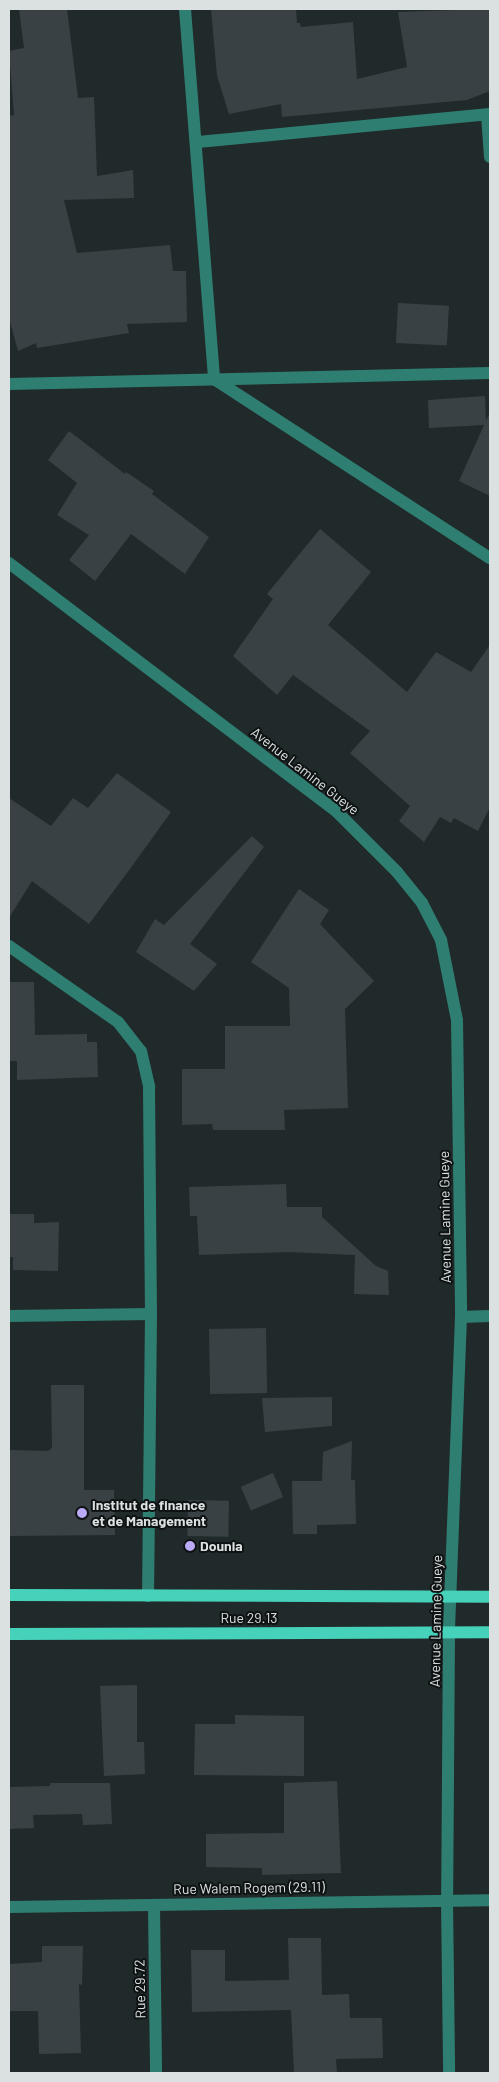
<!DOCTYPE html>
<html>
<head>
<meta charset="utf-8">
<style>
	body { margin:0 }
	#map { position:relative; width:499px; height:2082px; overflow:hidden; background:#212a2a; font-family:Barlow,sans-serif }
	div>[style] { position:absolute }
	.building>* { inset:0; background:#394144; transform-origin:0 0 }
	.minor>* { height:12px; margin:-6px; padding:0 6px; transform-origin:6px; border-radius:6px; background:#2e7f72 }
	.major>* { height:12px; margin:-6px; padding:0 6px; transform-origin:6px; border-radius:6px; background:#46d1bb }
	.dots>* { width:14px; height:14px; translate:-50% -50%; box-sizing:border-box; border:2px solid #0e1212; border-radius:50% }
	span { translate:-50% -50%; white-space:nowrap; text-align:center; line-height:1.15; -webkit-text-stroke:4px #0e1212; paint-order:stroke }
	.street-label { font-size:14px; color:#dbe1e1 }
	.poi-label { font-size:14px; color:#dbe1e1; font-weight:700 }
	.left { translate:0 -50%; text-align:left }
	.frame { position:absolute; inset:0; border:10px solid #dbe1e1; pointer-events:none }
</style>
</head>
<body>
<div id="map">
	<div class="building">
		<i style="clip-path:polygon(19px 9px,67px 9px,78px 98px,94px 97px,97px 176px,133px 170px,134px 198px,64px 200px,77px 253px,170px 245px,173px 271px,186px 271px,187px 322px,127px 324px,129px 333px,37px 348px,36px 343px,18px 351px,9px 318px,9px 116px,14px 115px,9px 51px,24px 48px)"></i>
		<i style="clip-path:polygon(211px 9px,296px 9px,297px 23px,300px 23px,301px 27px,353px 22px,357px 79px,407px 67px,398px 12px,490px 9px,490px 91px,467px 100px,282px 117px,281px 104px,229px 114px,217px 76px)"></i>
		<i style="left:398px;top:303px;width:51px;height:40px;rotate:3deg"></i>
		<i style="clip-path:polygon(485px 396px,486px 421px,490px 412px,490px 496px,459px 481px,484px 425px,429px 428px,428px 400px)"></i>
		<i style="clip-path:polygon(69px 431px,125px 474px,126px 472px,154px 491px,152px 494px,209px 537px,185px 574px,131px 534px,95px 581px,69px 560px,89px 535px,57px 515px,77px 483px,48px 460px)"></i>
		<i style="clip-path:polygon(320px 529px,371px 572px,328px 625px,407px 692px,436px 652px,471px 672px,490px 645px,490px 807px,478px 831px,454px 818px,451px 823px,440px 817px,424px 842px,399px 821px,410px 806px,350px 753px,370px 731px,293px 675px,277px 695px,233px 656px,273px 599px,267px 594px)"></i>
		<i style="clip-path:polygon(117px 773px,171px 812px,127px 873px,89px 924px,32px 881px,9px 918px,9px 798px,51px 826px,73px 798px,88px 808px)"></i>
		<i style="clip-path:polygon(252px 836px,264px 847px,190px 944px,217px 964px,194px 991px,136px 952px,155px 919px,164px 925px)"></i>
		<i style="clip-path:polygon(299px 889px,329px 910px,320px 924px,374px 981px,345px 1009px,348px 1108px,284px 1110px,285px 1130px,213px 1130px,212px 1124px,182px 1125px,182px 1069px,225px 1069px,225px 1026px,290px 1026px,289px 988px,251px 962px)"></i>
		<i style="clip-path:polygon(9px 982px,34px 982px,35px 1035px,87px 1034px,87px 1042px,97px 1042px,98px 1077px,17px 1080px,17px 1061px,9px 1061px)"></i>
		<i style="clip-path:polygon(286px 1184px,287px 1207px,322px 1207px,322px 1217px,376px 1266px,388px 1271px,389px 1295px,354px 1294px,355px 1255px,288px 1252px,199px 1255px,197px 1216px,190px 1216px,189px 1187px)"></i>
		<i style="clip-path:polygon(9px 1214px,34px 1214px,34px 1223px,59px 1222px,58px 1271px,13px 1270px,13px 1257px,9px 1257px)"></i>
		<i style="left:266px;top:1328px;width:65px;height:57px;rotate:89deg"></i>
		<i style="clip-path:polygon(51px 1385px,84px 1385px,84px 1490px,114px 1490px,115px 1535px,9px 1536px,9px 1450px,48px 1451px,52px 1448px)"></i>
		<i style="clip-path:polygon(332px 1397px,332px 1426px,265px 1432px,262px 1398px)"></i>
		<i style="clip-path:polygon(352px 1441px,351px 1480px,355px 1480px,356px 1524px,317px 1525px,317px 1534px,293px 1534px,292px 1481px,322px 1481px,323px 1452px)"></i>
		<i style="left:273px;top:1473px;width:26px;height:35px;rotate:67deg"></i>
		<i style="left:188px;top:1500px;width:41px;height:36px;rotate:1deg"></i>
		<i style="clip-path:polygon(137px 1685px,137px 1742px,144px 1742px,145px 1774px,104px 1776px,100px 1686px)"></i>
		<i style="clip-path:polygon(235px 1715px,304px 1716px,304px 1776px,194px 1775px,195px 1724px,235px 1724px)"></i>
		<i style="clip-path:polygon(337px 1781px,341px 1873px,262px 1875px,262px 1868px,206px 1867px,206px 1834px,284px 1833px,284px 1783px)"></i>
		<i style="clip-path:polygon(50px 1783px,110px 1783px,112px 1824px,83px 1825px,82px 1814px,33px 1815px,34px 1828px,9px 1829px,9px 1787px,50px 1786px)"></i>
		<i style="clip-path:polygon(288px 1938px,321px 1938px,322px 1995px,349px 1994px,350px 2018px,382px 2018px,383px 2058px,336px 2059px,337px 2073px,294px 2073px,291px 2010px,192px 2012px,191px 1950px,225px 1950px,225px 1981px,289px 1980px)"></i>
		<i style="clip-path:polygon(42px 1946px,83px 1946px,82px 1985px,79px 1984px,81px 2053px,39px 2054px,38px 2011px,9px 2011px,9px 1964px,42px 1962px)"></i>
	</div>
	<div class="minor">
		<i style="left:185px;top:9px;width:371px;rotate:85.5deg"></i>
		<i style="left:214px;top:379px;width:329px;rotate:33deg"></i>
		<i style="left:487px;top:115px;width:42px;rotate:85.9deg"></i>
		<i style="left:198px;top:142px;width:293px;rotate:-5.5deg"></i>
		<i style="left:9px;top:384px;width:481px;rotate:-1.3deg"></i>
		<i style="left:9px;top:563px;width:412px;rotate:37.2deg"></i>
		<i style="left:337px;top:812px;width:85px;rotate:45deg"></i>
		<i style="left:397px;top:872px;width:40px;rotate:51deg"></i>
		<i style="left:422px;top:903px;width:42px;rotate:62.8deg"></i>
		<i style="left:441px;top:940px;width:82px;rotate:78.7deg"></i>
		<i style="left:457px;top:1020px;width:297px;rotate:89.2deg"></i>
		<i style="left:461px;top:1317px;width:315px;rotate:92.2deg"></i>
		<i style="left:449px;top:1632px;width:267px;rotate:90.4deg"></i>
		<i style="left:447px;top:1899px;width:174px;rotate:89.3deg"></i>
		<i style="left:9px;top:946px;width:133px;rotate:34.9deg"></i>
		<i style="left:118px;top:1022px;width:37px;rotate:52deg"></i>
		<i style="left:141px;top:1051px;width:37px;rotate:77deg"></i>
		<i style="left:149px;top:1087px;width:227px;rotate:89.5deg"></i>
		<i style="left:151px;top:1314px;width:282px;rotate:90.6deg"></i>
		<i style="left:9px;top:1316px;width:142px;rotate:-0.8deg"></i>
		<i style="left:461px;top:1317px;width:29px;rotate:-2deg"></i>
		<i style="left:154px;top:1905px;width:168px;rotate:89.3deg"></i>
		<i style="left:9px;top:1907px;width:481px;rotate:-0.8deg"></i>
	</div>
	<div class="major">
		<i style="left:9px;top:1595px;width:481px;rotate:0.2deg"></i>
		<i style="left:9px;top:1634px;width:481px;rotate:-0.2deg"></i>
	</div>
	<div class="dots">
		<i style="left:82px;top:1513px;background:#baaaf7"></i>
		<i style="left:190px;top:1546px;background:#baaaf7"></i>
	</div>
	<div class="street-label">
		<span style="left:305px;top:771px;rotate:38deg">Avenue Lamine Gueye</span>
		<span style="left:445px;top:1217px;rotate:-91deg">Avenue Lamine Gueye</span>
		<span style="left:249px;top:1618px">Rue 29.13</span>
		<span style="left:436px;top:1621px;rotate:-89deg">Avenue Lamine Gueye</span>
		<span style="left:249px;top:1888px;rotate:-1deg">Rue Walem Rogem (29.11)</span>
		<span style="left:140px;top:1989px;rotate:-91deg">Rue 29.72</span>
	</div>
	<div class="poi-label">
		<span class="left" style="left:92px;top:1513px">Institut de finance<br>et de Management</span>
		<span class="left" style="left:200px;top:1546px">Dounia</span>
	</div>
	<div class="frame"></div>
</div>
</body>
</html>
